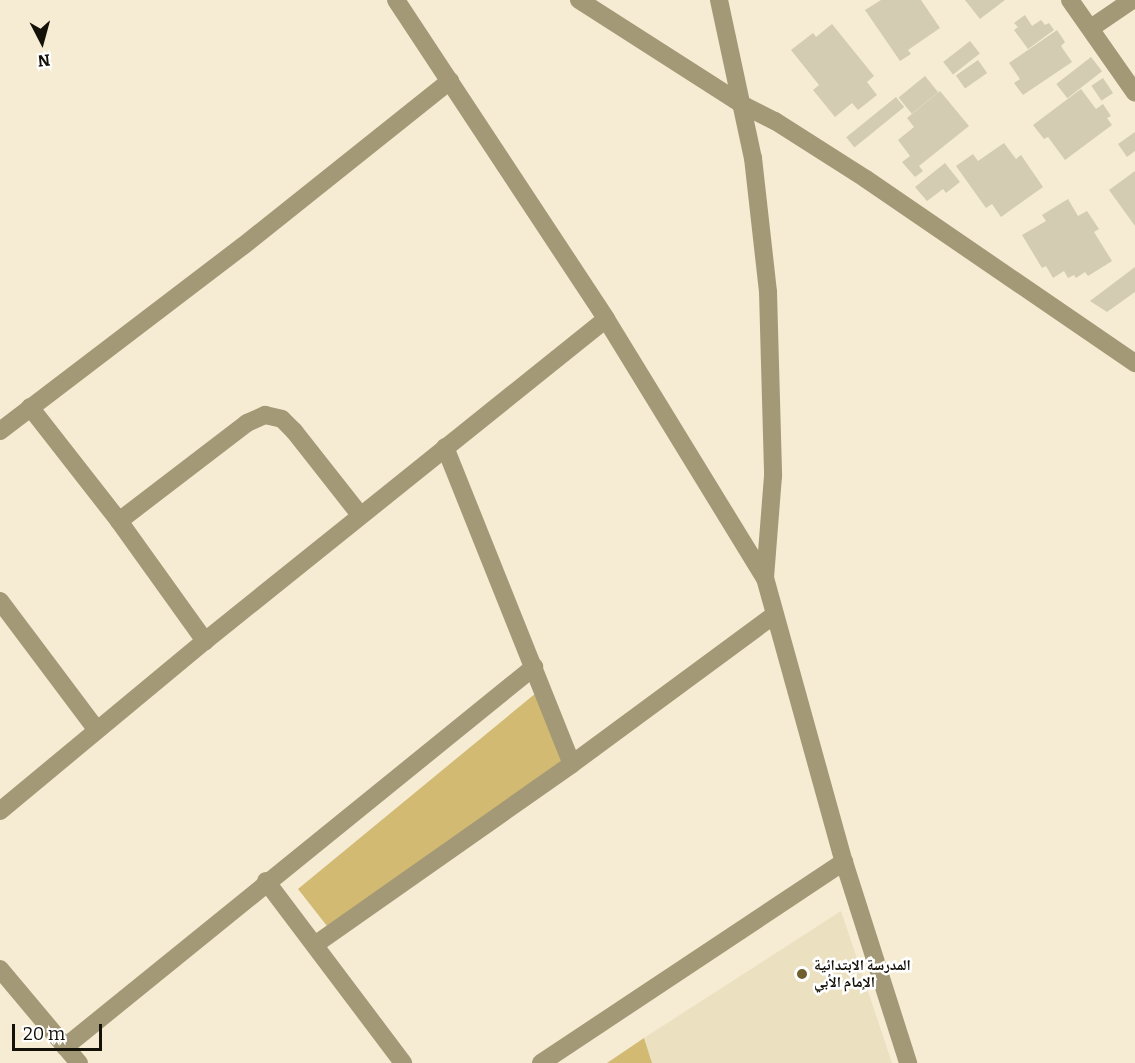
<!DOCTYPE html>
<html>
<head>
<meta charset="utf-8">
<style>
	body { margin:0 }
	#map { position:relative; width:1135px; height:1063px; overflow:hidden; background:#f5ecd3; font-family:Bitter,"Noto Naskh Arabic",serif }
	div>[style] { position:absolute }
	.built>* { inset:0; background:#ebe0c0 }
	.green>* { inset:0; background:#d2ba72 }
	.building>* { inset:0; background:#d3cbb2; transform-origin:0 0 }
	.minor>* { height:18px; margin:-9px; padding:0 9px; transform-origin:9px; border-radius:9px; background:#a49977 }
	.dots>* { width:16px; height:16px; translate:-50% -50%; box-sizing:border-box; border:3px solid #fff; border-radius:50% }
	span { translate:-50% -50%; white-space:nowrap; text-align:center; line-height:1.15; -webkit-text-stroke:5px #fff; paint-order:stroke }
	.poi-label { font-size:15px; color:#141109; font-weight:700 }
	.left { translate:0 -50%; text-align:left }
	.north { position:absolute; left:12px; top:12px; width:60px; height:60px; -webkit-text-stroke:4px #fff; paint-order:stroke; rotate:174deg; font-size:16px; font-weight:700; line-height:24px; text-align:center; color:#141109 }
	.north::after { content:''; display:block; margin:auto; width:21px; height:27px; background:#141109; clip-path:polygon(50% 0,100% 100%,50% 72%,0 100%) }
	.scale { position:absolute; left:12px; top:1024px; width:90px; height:27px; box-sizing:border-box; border:3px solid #141109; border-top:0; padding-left:8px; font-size:18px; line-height:21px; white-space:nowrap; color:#141109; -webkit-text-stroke:4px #fff; paint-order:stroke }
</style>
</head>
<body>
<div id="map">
	<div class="built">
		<i style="clip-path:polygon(841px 911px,892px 1063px,652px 1063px,644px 1038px)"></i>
	</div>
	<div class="green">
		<i style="clip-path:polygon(536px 693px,564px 761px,327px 926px,298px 889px)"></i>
		<i style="clip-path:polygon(644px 1038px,652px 1063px,607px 1063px)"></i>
	</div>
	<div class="building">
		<i style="clip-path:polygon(881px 0,921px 0,940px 28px,908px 50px,911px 54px,900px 61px,865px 10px)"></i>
		<i style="clip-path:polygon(965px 0,1005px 0,980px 19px)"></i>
		<i style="clip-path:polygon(1025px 15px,1032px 26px,1041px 20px,1045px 25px,1049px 23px,1054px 30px,1028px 49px,1014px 30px,1018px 27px,1014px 23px)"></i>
		<i style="clip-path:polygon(832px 24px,874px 76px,867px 82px,877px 95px,858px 110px,852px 103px,835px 117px,813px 90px,819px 85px,791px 50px,813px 33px,816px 37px)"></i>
		<i style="clip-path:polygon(1057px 30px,1065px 42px,1061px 46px,1072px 62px,1023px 95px,1014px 83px,1020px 79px,1009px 63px)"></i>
		<i style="left:970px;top:41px;width:16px;height:34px;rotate:52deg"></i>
		<i style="left:1091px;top:57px;width:18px;height:44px;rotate:52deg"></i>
		<i style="left:978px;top:60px;width:16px;height:27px;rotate:55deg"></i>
		<i style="left:925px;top:76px;width:21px;height:34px;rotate:51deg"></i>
		<i style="left:1103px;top:78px;width:18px;height:14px;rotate:56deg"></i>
		<i style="clip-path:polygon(1081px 89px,1096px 109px,1103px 104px,1111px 116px,1107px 118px,1112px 125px,1065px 160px,1048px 137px,1044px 139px,1033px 125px)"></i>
		<i style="clip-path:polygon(940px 91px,969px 126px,919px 166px,923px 171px,915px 177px,902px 162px,910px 156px,898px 140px,914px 127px,907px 118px)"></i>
		<i style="left:896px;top:97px;width:13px;height:64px;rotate:51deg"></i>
		<i style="clip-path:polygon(1135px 132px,1135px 151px,1127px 157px,1118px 144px)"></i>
		<i style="clip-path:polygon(1004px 143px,1016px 159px,1021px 155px,1043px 187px,1001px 217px,992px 204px,986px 208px,956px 166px,973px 154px,978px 161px)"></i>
		<i style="clip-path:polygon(945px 163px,960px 182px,946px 193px,943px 189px,927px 201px,915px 187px)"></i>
		<i style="clip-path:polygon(1135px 171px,1135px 226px,1109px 190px)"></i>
		<i style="clip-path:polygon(1068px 199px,1078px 216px,1087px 211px,1099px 229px,1094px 232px,1112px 261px,1088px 276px,1085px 272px,1076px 278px,1074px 275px,1068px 278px,1064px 271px,1053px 278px,1046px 266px,1042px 268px,1022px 235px,1046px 221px,1042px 215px)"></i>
		<i style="clip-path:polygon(1135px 267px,1135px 292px,1107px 312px,1090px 301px)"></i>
	</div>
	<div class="minor">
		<i style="left:396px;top:0;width:382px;rotate:56.6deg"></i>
		<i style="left:606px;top:319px;width:304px;rotate:58.5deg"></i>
		<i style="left:579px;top:0;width:195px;rotate:32.6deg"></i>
		<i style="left:743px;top:105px;width:36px;rotate:27deg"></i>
		<i style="left:775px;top:121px;width:108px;rotate:32.5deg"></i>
		<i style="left:866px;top:179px;width:326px;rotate:34.4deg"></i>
		<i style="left:719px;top:0;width:162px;rotate:77.9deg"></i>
		<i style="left:753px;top:158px;width:135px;rotate:83.6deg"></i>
		<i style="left:768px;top:292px;width:184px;rotate:88.4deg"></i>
		<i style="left:773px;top:476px;width:102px;rotate:94.5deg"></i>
		<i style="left:765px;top:578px;width:295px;rotate:74.5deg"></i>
		<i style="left:844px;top:862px;width:211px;rotate:72.3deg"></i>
		<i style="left:1070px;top:0;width:113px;rotate:55deg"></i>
		<i style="left:1091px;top:28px;width:50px;rotate:-34.3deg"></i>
		<i style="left:30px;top:407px;width:145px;rotate:52deg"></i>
		<i style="left:119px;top:521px;width:148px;rotate:54.4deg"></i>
		<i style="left:0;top:431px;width:305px;rotate:-37.3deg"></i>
		<i style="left:243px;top:246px;width:265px;rotate:-38.6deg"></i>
		<i style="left:445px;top:447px;width:341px;rotate:68.2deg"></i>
		<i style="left:119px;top:521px;width:161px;rotate:-37.4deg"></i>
		<i style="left:247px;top:423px;width:20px;rotate:-24deg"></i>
		<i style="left:265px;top:415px;width:17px;rotate:13deg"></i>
		<i style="left:282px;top:419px;width:17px;rotate:45deg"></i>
		<i style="left:294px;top:431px;width:107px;rotate:51.8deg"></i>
		<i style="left:0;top:601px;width:161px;rotate:53.1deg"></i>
		<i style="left:0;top:811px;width:266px;rotate:-39.7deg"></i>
		<i style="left:205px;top:641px;width:514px;rotate:-38.76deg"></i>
		<i style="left:266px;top:881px;width:228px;rotate:53deg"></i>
		<i style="left:316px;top:944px;width:313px;rotate:-35.1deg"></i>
		<i style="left:572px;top:764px;width:250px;rotate:-36.4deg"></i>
		<i style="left:0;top:969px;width:123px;rotate:50deg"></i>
		<i style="left:65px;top:1047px;width:604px;rotate:-39.02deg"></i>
		<i style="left:541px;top:1063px;width:364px;rotate:-33.6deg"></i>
	</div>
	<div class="dots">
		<i style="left:802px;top:974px;background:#70602e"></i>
	</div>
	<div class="poi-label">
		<span class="left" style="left:814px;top:974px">المدرسة الابتدائية<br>الإمام الأبي</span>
	</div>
	<div class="north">N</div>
	<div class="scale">20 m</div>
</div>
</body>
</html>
